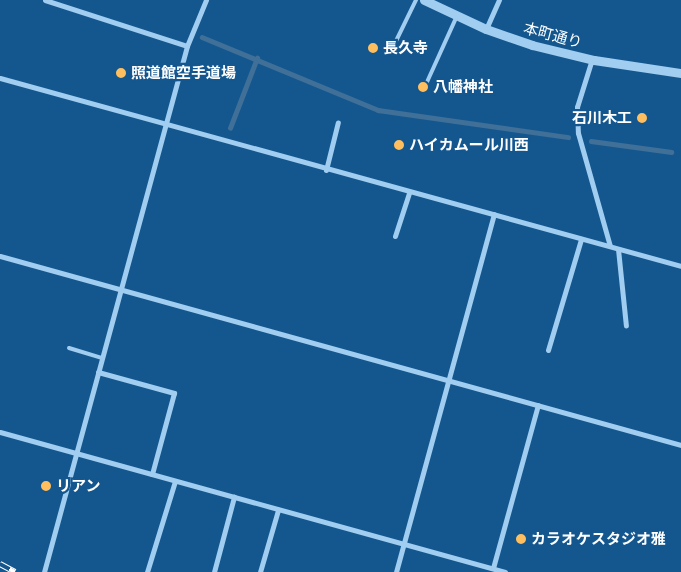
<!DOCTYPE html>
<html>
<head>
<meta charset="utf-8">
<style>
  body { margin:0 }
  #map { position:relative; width:681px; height:572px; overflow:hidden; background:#14578f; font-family:"Archivo Narrow","Noto Sans JP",sans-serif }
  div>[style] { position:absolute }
  .stream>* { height:4.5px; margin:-2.25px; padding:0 2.25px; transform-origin:2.25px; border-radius:2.25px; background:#407098 }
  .service>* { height:4px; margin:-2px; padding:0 2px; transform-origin:2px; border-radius:2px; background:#a0cdf0 }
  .minor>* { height:5px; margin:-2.5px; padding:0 2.5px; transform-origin:2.5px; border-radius:2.5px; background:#a0cdf0 }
  .tertiary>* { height:9px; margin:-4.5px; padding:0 4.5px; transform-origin:4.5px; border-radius:4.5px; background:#a0cdf0 }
  .rail>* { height:5.5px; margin-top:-2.75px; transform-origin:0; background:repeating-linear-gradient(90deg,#14578f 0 11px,#fff 0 22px); box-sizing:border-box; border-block:1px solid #fff }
  .dots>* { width:14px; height:14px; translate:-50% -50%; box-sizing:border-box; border:2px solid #14578f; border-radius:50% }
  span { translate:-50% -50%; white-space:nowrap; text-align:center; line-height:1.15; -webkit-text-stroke:4.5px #14578f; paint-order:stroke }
  .street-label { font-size:15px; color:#fff }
  .poi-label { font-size:15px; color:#fff; font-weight:700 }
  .left { translate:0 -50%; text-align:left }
  .right { translate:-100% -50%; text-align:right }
</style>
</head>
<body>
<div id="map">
  <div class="stream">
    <div style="left:202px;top:37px;width:191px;rotate:22.5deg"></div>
    <div style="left:378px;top:110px;width:192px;rotate:8.1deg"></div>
    <div style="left:230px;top:128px;width:75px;rotate:-68.9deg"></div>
    <div style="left:591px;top:141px;width:81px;rotate:7.8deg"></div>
  </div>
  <div class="service">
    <div style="left:396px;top:41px;width:46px;rotate:-64deg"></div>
    <div style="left:427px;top:82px;width:72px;rotate:-65.6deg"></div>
    <div style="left:69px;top:348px;width:34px;rotate:17deg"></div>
  </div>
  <div class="minor">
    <div style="left:45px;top:0;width:149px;rotate:17.9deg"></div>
    <div style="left:486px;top:29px;width:32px;rotate:-66deg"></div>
    <div style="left:592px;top:59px;width:50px;rotate:107.4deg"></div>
    <div style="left:577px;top:107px;width:26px;rotate:88deg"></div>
    <div style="left:578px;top:133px;width:117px;rotate:74.2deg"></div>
    <div style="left:0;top:78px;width:706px;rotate:15.43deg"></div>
    <div style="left:326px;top:170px;width:49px;rotate:-76deg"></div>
    <div style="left:395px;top:236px;width:45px;rotate:-72deg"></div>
    <div style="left:618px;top:249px;width:77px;rotate:84.1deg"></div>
    <div style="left:0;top:256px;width:707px;rotate:15.51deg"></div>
    <div style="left:548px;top:350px;width:116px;rotate:-73.4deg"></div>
    <div style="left:98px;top:372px;width:79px;rotate:15.4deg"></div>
    <div style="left:174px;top:393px;width:84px;rotate:105.2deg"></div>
    <div style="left:0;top:432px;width:524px;rotate:15.49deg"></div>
    <div style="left:493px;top:568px;width:169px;rotate:-74.6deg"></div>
    <div style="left:44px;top:572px;width:545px;rotate:-74.79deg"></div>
    <div style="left:187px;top:46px;width:50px;rotate:-67.6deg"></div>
    <div style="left:147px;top:572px;width:95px;rotate:-72.9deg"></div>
    <div style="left:214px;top:572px;width:78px;rotate:-75.1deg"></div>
    <div style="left:260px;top:572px;width:65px;rotate:-73.8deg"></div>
    <div style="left:396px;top:572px;width:371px;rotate:-74.7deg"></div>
  </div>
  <div class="tertiary">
    <div style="left:424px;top:0;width:68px;rotate:25.1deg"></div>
    <div style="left:486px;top:29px;width:49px;rotate:19.2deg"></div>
    <div style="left:532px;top:45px;width:64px;rotate:13.6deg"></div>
    <div style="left:594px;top:60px;width:88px;rotate:8.5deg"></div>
  </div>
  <div class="rail">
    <div style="left:0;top:564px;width:17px;rotate:28deg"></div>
  </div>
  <div class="dots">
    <div style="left:373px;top:48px;background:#ffbf5f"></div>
    <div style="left:121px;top:73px;background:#ffbf5f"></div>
    <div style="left:423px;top:87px;background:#ffbf5f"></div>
    <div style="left:642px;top:118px;background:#ffbf5f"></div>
    <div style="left:399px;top:145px;background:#ffbf5f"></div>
    <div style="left:46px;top:486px;background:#ffbf5f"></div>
    <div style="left:521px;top:539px;background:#ffbf5f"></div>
  </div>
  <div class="street-label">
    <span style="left:553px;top:35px;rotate:15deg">本町通り</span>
  </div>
  <div class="poi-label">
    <span class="left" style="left:383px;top:48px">長久寺</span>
    <span class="left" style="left:131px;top:73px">照道館空手道場</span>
    <span class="left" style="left:433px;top:87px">八幡神社</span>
    <span class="right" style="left:632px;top:118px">石川木工</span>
    <span class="left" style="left:409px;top:145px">ハイカムール川西</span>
    <span class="left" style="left:56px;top:486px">リアン</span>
    <span class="left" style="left:531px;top:539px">カラオケスタジオ雅</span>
  </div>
</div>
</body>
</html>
